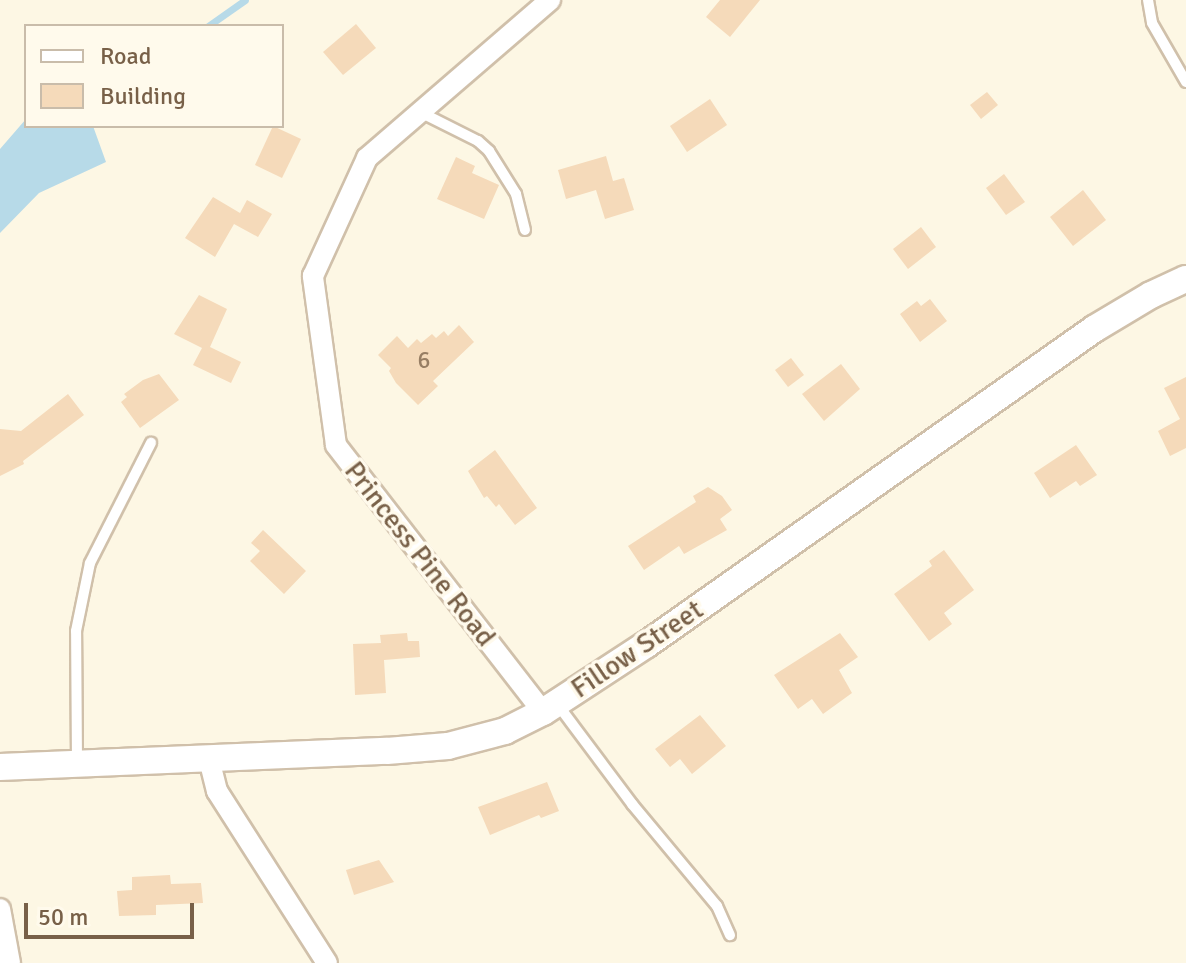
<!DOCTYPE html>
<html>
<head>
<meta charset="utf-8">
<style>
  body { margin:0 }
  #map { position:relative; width:1186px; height:963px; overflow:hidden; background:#fdf7e4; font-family:Signika,sans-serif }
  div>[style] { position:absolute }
  .water>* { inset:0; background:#b7dae8 }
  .stream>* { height:7px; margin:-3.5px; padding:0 3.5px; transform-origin:3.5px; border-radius:3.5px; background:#b7dae8 }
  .building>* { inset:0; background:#f5daba }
  .roads { filter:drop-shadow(2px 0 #d0c0aa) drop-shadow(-2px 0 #d0c0aa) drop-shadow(0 2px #d0c0aa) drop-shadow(0 -2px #d0c0aa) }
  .service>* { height:10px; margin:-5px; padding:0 5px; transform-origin:5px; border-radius:5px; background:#fff }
  .minor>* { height:20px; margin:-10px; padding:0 10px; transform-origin:10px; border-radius:10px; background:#fff }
  .secondary>* { height:26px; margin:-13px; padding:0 13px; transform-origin:13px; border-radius:13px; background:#fff }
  span { translate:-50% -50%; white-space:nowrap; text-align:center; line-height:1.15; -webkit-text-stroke:7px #fffaec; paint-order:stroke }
  .number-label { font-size:24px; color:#977e64 }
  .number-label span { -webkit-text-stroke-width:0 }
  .street-label { font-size:28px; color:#786048 }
  .legend { position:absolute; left:24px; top:24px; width:260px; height:104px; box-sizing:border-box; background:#fffaec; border:2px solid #c9bcaa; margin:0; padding:10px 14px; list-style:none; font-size:24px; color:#786048 }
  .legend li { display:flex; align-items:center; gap:16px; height:40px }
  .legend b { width:40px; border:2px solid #c9bcaa }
  .scale { position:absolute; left:24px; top:903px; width:170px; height:36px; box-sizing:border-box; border:4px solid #786048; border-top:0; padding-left:10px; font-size:24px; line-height:28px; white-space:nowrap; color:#786048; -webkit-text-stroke:6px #fffaec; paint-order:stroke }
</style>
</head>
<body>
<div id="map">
  <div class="water">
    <div style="clip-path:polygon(26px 119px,26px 126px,93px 126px,106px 162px,39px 193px,0 233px,0 149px)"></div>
  </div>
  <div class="stream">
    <div style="left:208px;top:26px;width:45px;rotate:-35.1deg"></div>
  </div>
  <div class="building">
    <div style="clip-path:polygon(720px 0,760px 0,730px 37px,706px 17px)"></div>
    <div style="clip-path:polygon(356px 24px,376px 48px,343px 75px,323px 52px)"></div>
    <div style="clip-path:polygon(987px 92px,998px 105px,981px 119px,970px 105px)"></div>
    <div style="clip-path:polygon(710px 99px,727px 125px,687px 152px,670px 126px)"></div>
    <div style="clip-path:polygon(273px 126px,301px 139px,282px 178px,255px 165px)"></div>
    <div style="clip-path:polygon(606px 156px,613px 181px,624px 178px,634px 210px,605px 219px,596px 190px,566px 199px,558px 170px)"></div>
    <div style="clip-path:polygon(456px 157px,475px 166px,472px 173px,499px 185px,484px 219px,437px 199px)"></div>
    <div style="clip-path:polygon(1004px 174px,1025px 202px,1006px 215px,986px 188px)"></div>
    <div style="clip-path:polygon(1083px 190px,1106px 220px,1073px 246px,1050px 217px)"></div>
    <div style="clip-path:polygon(213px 197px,240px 213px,247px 200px,272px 214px,258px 237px,234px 224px,215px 257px,185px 238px)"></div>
    <div style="clip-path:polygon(921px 227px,936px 247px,908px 269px,893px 249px)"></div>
    <div style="clip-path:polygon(199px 295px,227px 309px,210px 347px,241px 362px,231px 383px,193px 365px,202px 348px,174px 334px)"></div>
    <div style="clip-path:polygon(930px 299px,947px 321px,920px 342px,900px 314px,917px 301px,921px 306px)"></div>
    <div style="clip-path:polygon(459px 325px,474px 342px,433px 381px,438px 386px,418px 405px,396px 383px,389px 371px,391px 368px,378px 355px,397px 336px,408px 348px,417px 339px,421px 343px,432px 334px,436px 338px,444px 331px,448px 336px)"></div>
    <div style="clip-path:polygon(791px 358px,804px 375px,788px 387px,775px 370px)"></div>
    <div style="clip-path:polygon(841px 364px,860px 389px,824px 421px,802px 394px)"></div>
    <div style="clip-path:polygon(159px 374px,179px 400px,140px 428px,121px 402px,127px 397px,124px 394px,143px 380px)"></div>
    <div style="clip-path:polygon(1186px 377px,1186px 448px,1170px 456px,1158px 431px,1180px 419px,1164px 388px)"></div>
    <div style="clip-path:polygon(68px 394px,84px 415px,23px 461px,24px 464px,0 476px,0 429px,21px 431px)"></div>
    <div style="clip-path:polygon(1076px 445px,1097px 475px,1080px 486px,1076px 481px,1050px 498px,1034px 473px)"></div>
    <div style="clip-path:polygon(495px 450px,537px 508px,515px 525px,499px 504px,496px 507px,487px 496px,484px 498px,468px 471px)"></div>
    <div style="clip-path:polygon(708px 487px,722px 496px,732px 510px,720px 519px,727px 530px,684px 554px,679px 546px,644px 570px,628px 546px,696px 502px,693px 496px)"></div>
    <div style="clip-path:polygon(263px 530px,306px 571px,284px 594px,250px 561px,260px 551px,251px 543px)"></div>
    <div style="clip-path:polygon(944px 550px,974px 590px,944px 613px,952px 624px,929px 641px,894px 594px,932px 566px,929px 561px)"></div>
    <div style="clip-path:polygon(407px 633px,408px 641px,419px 641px,420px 657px,384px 660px,386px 693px,355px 695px,353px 644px,381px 643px,380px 635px)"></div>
    <div style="clip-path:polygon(840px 633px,858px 657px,839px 670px,852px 693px,823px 714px,812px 699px,798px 709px,774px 675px)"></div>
    <div style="clip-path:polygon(700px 715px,726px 746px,692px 774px,680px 759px,670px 767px,655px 749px)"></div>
    <div style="clip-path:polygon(547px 782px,559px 811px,541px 818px,539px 815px,490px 835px,478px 807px)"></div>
    <div style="clip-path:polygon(379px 860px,394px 882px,354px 895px,346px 870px)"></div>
    <div style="clip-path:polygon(170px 875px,171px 884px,201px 883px,203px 903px,156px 905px,156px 915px,119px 916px,117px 891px,132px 890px,132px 877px)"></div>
  </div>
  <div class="roads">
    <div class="service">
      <div style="left:1148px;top:0;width:23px;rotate:80deg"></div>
      <div style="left:1152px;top:23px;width:68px;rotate:60deg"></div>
      <div style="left:420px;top:112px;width:65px;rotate:26.6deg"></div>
      <div style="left:478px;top:141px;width:15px;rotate:42deg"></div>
      <div style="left:489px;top:151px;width:51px;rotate:57.9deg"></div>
      <div style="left:516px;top:194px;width:37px;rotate:76deg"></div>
      <div style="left:558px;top:705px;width:124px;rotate:53.2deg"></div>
      <div style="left:632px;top:804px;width:133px;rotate:50.2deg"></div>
      <div style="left:717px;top:906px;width:32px;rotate:66deg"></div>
      <div style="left:77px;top:762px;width:131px;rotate:-90.4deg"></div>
      <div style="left:76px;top:631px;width:69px;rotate:-78.4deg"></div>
      <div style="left:90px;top:563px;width:135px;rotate:-63.1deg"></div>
    </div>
    <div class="minor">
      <div style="left:543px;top:712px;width:338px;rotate:-127.8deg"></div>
      <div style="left:336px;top:445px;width:171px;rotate:-97.8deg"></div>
      <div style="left:313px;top:276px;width:130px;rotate:-65.4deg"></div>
      <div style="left:367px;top:158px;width:242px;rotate:-40.8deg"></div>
      <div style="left:209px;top:759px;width:33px;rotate:76deg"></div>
      <div style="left:217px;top:791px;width:204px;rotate:57.4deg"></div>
      <div style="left:0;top:909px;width:55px;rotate:79.5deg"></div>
    </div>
    <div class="secondary">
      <div style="left:0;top:767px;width:387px;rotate:-2.4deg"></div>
      <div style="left:387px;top:751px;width:61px;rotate:-4.7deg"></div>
      <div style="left:448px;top:746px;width:59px;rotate:-14.7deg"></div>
      <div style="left:505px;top:731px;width:42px;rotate:-26.6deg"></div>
      <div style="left:543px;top:712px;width:124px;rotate:-33.2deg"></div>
      <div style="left:647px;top:644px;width:547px;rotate:-35.17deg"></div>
      <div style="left:1094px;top:329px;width:66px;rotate:-30.8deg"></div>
      <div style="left:1151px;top:295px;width:38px;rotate:-25deg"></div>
    </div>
  </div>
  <div class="number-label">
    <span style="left:424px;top:361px">6</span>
  </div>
  <div class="street-label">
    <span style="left:420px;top:554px;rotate:52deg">Princess Pine Road</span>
    <span style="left:637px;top:649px;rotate:-34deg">Fillow Street</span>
  </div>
  <ul class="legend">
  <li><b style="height:10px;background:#fff"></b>Road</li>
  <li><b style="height:22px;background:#f5daba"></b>Building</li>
  </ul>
  <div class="scale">50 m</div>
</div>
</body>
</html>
